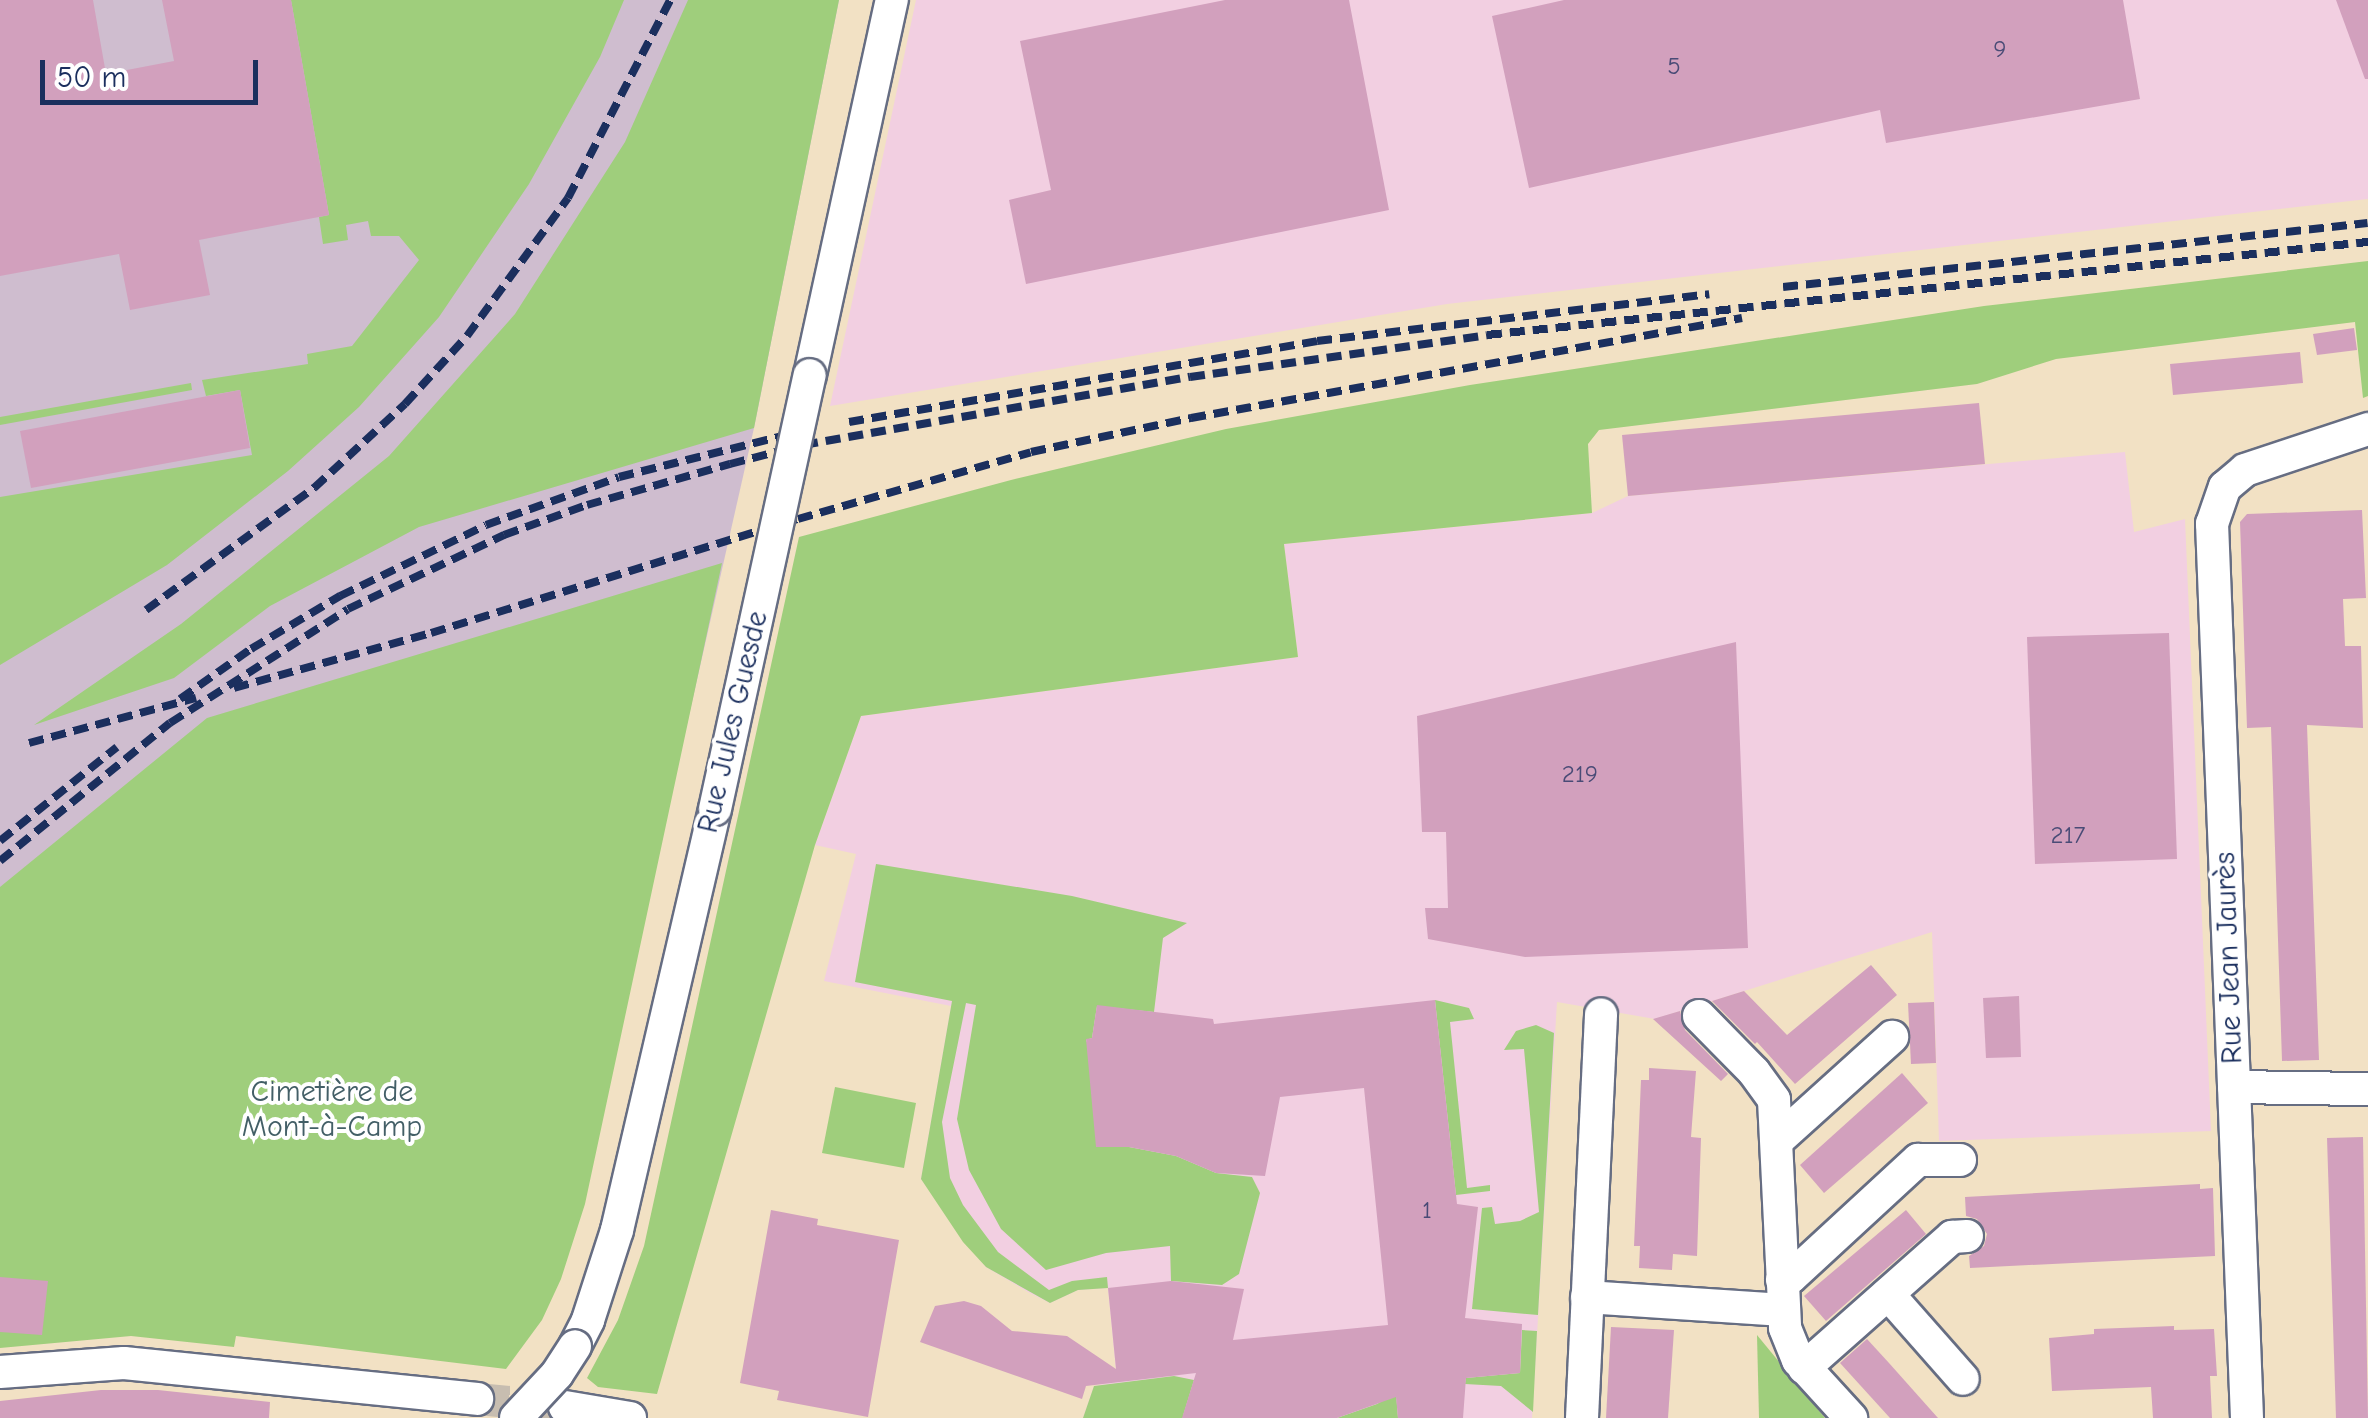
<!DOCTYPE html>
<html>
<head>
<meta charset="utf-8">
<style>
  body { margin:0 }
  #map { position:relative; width:2368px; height:1418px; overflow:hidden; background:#f2e1c4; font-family:"Comic Neue",sans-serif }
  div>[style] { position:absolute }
  .built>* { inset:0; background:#f2cfe1 }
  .industrial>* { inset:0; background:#cfbdcf }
  .green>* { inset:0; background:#9fce7c }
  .building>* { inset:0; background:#d2a0bd }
  .minor-tunnel>* { height:32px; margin-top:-16px; transform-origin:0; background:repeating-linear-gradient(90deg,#c7bdb0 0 32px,transparent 0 48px) }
  .roads { filter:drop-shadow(2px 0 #666d82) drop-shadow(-2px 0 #666d82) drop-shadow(0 2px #666d82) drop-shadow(0 -2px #666d82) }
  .minor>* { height:32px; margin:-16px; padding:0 16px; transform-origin:16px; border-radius:16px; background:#fff }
  .rail>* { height:8px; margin-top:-4px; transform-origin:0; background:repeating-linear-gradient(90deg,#1b2f5e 0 15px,transparent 0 23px) }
  .bridges { filter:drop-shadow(2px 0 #666d82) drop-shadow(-2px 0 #666d82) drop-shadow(0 2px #666d82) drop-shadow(0 -2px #666d82) }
  .minor-bridge>* { height:32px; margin:-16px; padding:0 16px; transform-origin:16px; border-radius:16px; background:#fff }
  span { translate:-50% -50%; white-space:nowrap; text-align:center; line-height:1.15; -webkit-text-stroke:8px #fff; paint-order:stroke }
  .number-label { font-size:25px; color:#494b76 }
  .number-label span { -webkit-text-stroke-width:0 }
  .street-label { font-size:30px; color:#1b2f5e }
  .park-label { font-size:30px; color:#435f67 }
  .scale { position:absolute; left:40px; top:60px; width:218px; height:45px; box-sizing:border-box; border:5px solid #1b2f5e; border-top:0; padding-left:12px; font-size:30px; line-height:35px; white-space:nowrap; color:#1b2f5e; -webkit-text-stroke:8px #fff; paint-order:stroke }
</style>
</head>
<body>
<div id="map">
  <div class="built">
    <div style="clip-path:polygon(916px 0,2368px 0,2368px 199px,1447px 304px,830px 406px)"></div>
    <div style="clip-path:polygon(2125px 452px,2134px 532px,2185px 519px,2211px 1131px,1939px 1141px,1932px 932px,1655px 1019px,1557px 1002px,1532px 1418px,1083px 1418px,1094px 1386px,1117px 1381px,1108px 1288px,1078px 1290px,1050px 1303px,1028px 1292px,986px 1267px,921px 1179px,951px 1006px,824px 981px,856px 854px,815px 845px,861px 716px,1298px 657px,1284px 544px,1592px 513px,1628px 496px)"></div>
  </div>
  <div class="industrial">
    <div style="clip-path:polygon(0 0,839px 0,754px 428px,675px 777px,0 1106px)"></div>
  </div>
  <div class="green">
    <div style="clip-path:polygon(291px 0,624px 0,600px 57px,529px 184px,439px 317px,359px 407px,288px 471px,167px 565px,0 665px,0 497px,252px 455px,240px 390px,206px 396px,202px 380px,308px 364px,307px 354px,352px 346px,419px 260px,399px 236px,371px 236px,368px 221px,346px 225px,348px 240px,323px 244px,319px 217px,329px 215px)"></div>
    <div style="clip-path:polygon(688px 0,839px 0,754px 428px,419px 527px,270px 606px,174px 678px,34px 725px,181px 624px,389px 456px,515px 314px,625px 142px)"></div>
    <div style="clip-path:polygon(2368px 261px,2368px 396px,2363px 398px,2355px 322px,2056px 359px,1977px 384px,1599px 430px,1588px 444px,1592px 513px,1284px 544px,1298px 657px,861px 716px,815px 845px,657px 1394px,598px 1387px,587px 1378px,618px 1320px,644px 1246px,799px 537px,1011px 480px,1226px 429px,1470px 385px,1984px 306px)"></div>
    <div style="clip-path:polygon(191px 383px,192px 390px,0 425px,0 417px)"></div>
    <div style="clip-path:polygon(722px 563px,585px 1204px,561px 1279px,542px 1320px,506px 1369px,236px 1336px,234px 1347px,131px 1336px,0 1348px,0 887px,207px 718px)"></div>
    <div style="clip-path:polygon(876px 864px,1072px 896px,1187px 923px,1163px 938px,1154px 1012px,1097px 1006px,1092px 1038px,1086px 1040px,1129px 1147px,1176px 1156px,1216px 1173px,1252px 1177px,1260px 1193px,1239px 1274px,1222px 1285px,1171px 1281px,1170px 1246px,1106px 1253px,1046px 1270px,1001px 1229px,969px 1170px,957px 1119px,976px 1005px,966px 1003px,942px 1122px,950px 1178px,963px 1205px,998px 1252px,1049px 1290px,1072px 1281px,1107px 1277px,1108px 1288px,1078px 1290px,1050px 1303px,986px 1267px,963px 1242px,921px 1179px,952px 1001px,855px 982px)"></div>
    <div style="clip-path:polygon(1435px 1000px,1469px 1008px,1474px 1019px,1450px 1022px,1467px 1188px,1490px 1185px,1490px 1191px,1456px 1195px)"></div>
    <div style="clip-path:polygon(1536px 1025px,1554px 1033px,1538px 1315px,1472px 1309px,1482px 1208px,1492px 1207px,1495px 1224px,1520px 1221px,1539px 1212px,1524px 1049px,1504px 1050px,1516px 1031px)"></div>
    <div style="clip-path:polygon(835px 1087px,916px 1103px,904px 1168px,822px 1153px)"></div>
    <div style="clip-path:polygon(1522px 1330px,1537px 1331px,1533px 1412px,1501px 1386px,1465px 1384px,1466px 1378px,1520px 1373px)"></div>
    <div style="clip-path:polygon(1757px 1335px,1825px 1418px,1759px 1418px)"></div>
    <div style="clip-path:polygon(1174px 1376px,1194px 1380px,1183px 1416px,1188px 1418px,1083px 1418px,1094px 1386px)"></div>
    <div style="clip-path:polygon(1396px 1393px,1398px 1418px,1337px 1418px,1377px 1404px)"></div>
  </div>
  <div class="building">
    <div style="clip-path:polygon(0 0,93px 0,106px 74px,174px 61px,162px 0,291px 0,329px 215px,199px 240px,210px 295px,130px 310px,119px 254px,0 276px)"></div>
    <div style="clip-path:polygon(1225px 0,1349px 0,1389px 210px,1026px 284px,1009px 200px,1051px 190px,1020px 41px)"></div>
    <div style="clip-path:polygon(1564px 0,2123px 0,2140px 99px,1886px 143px,1880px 110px,1529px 188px,1492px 16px)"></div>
    <div style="clip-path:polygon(2336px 0,2368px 0,2368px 79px,2365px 79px)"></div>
    <div style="clip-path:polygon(2354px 328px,2357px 350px,2317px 355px,2313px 334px)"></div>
    <div style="clip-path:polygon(2300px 352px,2303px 383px,2173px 395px,2170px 364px)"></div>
    <div style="clip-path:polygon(240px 390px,250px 448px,31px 488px,20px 431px)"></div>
    <div style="clip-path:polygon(1979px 403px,1985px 464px,1628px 496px,1622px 435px)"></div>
    <div style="clip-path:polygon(2362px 510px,2366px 598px,2343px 599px,2345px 646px,2361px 646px,2363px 728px,2307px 725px,2319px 1060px,2282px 1061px,2271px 727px,2247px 728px,2240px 522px,2247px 514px)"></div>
    <div style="clip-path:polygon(2169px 633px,2177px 859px,2035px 864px,2027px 637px)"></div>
    <div style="clip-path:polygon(1736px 642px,1748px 948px,1525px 957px,1428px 939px,1425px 908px,1448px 908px,1446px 832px,1422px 832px,1417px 716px)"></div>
    <div style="clip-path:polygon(1871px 965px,1897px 995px,1795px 1084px,1757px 1042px,1755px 1044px,1712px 1001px,1744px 991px,1787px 1035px)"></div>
    <div style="clip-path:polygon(2019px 996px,2021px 1057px,1986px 1058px,1983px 998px)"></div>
    <div style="clip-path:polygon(1435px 1000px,1457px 1204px,1478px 1207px,1465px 1318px,1522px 1324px,1520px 1373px,1466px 1378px,1463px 1418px,1398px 1418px,1396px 1397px,1337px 1418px,1182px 1418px,1196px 1373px,1086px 1386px,1082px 1399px,920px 1342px,935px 1306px,964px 1301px,981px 1306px,1012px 1331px,1067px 1336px,1116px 1369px,1108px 1288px,1171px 1281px,1244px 1289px,1233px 1340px,1388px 1325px,1364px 1088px,1280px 1097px,1265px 1176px,1216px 1173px,1176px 1156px,1129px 1147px,1096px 1147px,1086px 1039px,1092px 1038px,1097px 1005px,1213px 1019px,1214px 1024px)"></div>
    <div style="clip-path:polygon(1934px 1002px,1936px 1063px,1911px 1064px,1908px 1003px)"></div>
    <div style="clip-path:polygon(1680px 1011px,1685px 1030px,1728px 1074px,1721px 1081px,1653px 1019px)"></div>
    <div style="clip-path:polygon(1649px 1068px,1696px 1071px,1691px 1137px,1701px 1138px,1697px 1256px,1673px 1254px,1672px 1270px,1639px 1268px,1640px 1246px,1634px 1246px,1641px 1080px,1649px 1080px)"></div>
    <div style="clip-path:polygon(1902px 1073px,1928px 1103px,1824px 1193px,1800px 1165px)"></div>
    <div style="clip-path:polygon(2363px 1137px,2368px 1418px,2336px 1418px,2327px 1138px)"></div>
    <div style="clip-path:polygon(2200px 1184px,2200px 1189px,2213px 1188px,2215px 1256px,1970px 1268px,1969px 1256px,1984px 1246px,1987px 1234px,1977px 1219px,1966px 1216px,1965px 1197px)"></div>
    <div style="clip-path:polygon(771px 1210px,818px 1219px,817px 1225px,899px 1240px,868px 1417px,777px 1400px,779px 1391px,740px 1383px)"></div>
    <div style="clip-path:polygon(1906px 1210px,1926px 1234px,1826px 1321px,1804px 1296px)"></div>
    <div style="clip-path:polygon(0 1277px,48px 1281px,42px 1335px,0 1332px)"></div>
    <div style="clip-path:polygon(2174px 1326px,2174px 1330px,2214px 1329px,2217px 1376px,2210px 1376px,2212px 1418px,2153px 1418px,2151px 1387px,2052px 1391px,2049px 1338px,2094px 1334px,2094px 1329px)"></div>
    <div style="clip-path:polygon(1611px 1327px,1674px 1330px,1668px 1418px,1606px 1418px)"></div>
    <div style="clip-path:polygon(1867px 1339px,1889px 1363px,1938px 1418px,1890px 1418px,1840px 1363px)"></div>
    <div style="clip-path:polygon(101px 1390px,158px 1390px,270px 1402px,269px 1418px,0 1418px,0 1401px)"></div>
  </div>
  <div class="minor-tunnel">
    <div style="left:477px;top:1399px;width:75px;rotate:5.3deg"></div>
  </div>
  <div class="roads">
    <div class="minor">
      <div style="left:810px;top:375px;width:384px;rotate:-77.7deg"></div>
      <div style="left:1699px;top:1016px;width:78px;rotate:45.5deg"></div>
      <div style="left:1754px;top:1072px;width:34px;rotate:54deg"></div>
      <div style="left:1774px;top:1100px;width:228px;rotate:87.2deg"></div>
      <div style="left:1785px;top:1328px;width:35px;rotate:68deg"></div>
      <div style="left:1798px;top:1360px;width:79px;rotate:47.6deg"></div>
      <div style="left:2234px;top:1087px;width:134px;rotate:0.9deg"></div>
      <div style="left:1778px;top:1140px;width:154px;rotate:-42.1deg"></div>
      <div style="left:1782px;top:1280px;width:9px;rotate:-18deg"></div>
      <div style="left:1791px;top:1277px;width:173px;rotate:-42.7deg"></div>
      <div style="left:1918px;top:1160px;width:42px"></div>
      <div style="left:1888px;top:1294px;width:113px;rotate:48.6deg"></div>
      <div style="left:1587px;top:1297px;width:196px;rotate:3.8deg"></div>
      <div style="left:575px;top:1346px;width:29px;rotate:-63deg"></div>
      <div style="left:588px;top:1320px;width:95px;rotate:-72.1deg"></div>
      <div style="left:617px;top:1230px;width:432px;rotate:-76.9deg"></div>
      <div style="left:1804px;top:1368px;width:198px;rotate:-41.5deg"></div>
      <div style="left:1952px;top:1237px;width:15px;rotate:-4deg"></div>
      <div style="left:0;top:1372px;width:124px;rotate:-4.2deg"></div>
      <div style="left:124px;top:1363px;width:355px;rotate:5.8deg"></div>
      <div style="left:565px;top:1407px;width:66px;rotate:9.6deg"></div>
      <div style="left:1582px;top:1418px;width:404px;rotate:-87.3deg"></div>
      <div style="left:2247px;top:1418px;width:895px;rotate:-92.24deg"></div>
      <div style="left:2212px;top:524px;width:39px;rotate:-71deg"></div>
      <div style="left:2225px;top:487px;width:26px;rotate:-40deg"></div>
      <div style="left:2245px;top:470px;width:130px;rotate:-18.4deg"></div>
    </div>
  </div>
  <div class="rail">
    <div style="left:1783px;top:287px;width:588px;rotate:-6.24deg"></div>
    <div style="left:849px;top:422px;width:475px;rotate:-9.8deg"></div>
    <div style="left:1317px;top:341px;width:395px;rotate:-6.8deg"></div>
    <div style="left:146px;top:610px;width:208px;rotate:-36deg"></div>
    <div style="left:314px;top:488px;width:124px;rotate:-42.7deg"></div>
    <div style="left:405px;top:404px;width:92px;rotate:-47.6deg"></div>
    <div style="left:467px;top:336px;width:171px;rotate:-53.8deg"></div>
    <div style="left:568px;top:198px;width:223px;rotate:-62.7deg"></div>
    <div style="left:234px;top:688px;width:205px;rotate:-15.6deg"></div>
    <div style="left:431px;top:633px;width:384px;rotate:-17.3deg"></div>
    <div style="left:798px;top:519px;width:242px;rotate:-16deg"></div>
    <div style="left:1031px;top:452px;width:164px;rotate:-12deg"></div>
    <div style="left:1191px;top:418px;width:560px;rotate:-10.29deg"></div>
    <div style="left:180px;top:699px;width:87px;rotate:-35.2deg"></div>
    <div style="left:251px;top:649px;width:104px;rotate:-30.8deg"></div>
    <div style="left:340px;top:596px;width:162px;rotate:-25.9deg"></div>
    <div style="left:486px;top:525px;width:141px;rotate:-19.8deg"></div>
    <div style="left:619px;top:477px;width:176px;rotate:-14.1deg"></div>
    <div style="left:29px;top:743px;width:173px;rotate:-15.1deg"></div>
    <div style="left:0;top:841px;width:150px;rotate:-38.8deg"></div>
    <div style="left:0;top:861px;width:219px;rotate:-39.1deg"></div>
    <div style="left:170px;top:723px;width:211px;rotate:-32.6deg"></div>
    <div style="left:348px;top:609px;width:173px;rotate:-25.4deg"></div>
    <div style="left:504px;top:535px;width:88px;rotate:-19.9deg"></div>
    <div style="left:587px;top:505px;width:149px;rotate:-16deg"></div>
    <div style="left:730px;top:464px;width:75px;rotate:-14.6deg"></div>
    <div style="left:803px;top:445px;width:393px;rotate:-10deg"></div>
    <div style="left:1190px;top:377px;width:300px;rotate:-8deg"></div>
    <div style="left:1487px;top:335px;width:886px;rotate:-6.03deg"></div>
  </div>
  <div class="bridges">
    <div class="minor-bridge">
      <div style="left:715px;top:809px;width:444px;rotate:-77.7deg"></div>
      <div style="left:516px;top:1418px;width:60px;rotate:-47deg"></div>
      <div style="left:557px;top:1374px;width:33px;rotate:-57deg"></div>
    </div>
  </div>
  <div class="number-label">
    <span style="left:2000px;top:49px">9</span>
    <span style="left:1674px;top:66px">5</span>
    <span style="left:1580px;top:774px">219</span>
    <span style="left:2068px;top:835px">217</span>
    <span style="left:1427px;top:1210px">1</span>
  </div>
  <div class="street-label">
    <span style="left:733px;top:722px;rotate:-77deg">Rue Jules Guesde</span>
    <span style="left:2229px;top:958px;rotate:-92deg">Rue Jean Jaurès</span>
  </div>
  <div class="park-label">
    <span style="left:332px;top:1109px">Cimetière de<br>Mont-à-Camp</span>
  </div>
  <div class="scale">50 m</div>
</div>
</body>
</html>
